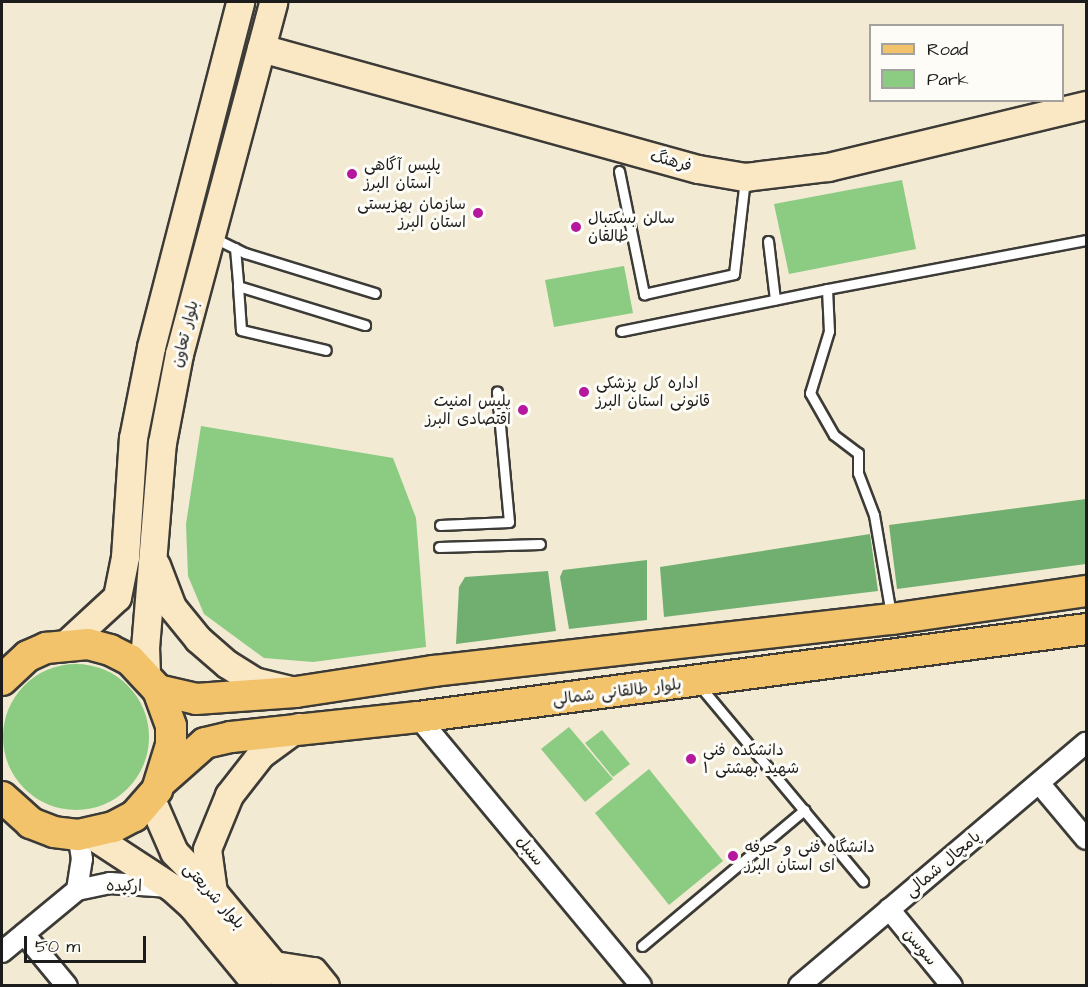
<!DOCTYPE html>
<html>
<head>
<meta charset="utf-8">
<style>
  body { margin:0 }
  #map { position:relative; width:1088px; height:987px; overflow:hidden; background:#f2ead3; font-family:"Architects Daughter","Playpen Sans Arabic",sans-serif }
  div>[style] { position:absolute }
  .green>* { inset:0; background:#8bcb82 }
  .round { border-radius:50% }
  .forest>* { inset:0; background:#70af70 }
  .roads { filter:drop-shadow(2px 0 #3c3b37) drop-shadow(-2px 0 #3c3b37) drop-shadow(0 2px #3c3b37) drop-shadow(0 -2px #3c3b37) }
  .lane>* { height:9px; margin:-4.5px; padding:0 4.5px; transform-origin:4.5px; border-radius:4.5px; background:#fff }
  .street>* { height:20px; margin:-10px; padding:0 10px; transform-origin:10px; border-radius:10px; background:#fff }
  .secondary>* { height:27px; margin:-13.5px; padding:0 13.5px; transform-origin:13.5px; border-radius:13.5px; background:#fae7c3 }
  .primary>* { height:30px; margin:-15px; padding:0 15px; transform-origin:15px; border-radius:15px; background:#f2c36a }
  .dots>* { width:16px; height:16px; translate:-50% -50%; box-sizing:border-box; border:3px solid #fdfcf7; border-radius:50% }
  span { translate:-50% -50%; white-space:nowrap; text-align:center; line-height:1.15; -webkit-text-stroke:6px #fdfcf7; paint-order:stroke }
  .street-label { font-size:16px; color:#1c1c1c }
  .poi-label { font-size:16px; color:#1c1c1c }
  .left { translate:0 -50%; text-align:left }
  .right { translate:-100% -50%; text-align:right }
  .frame { position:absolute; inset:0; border:3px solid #1c1c1c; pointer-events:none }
  .legend { position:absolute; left:869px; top:24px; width:195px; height:78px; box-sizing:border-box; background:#fdfcf7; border:2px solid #a3a29f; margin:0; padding:8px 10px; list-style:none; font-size:18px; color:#1c1c1c }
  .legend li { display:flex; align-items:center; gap:12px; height:30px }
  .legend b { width:30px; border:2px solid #a3a29f }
  .scale { position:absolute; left:24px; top:936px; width:122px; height:27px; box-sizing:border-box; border:3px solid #1c1c1c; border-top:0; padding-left:8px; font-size:18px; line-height:21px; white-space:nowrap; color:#1c1c1c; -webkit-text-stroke:4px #fdfcf7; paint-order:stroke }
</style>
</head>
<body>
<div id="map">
  <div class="green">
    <div style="clip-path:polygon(902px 180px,916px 249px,789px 274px,774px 204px)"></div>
    <div style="clip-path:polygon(624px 266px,633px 313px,554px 327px,545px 280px)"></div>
    <div style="clip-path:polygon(201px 426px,393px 458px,416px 518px,426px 647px,313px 662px,264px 658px,204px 614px,188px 576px,186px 524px)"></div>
    <div class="round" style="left:3px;top:664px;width:146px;height:146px"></div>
    <div style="clip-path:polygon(569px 727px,613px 779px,585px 802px,541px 749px)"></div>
    <div style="clip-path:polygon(602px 730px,630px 764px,613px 777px,585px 743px)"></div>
    <div style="clip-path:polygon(649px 769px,723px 861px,669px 905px,595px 813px)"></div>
  </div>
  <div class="forest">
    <div style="clip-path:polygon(1086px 499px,1086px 564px,897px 589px,889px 525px)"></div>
    <div style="clip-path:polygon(870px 534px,878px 591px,664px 617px,660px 567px)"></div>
    <div style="clip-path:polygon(647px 560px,647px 620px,569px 629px,560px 577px,563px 570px)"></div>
    <div style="clip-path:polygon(548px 571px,556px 631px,456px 644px,459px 587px,465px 577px)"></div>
  </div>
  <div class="roads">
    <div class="lane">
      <div style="left:619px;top:171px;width:126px;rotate:78.5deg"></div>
      <div style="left:644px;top:294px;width:92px;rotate:-12.5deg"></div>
      <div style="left:734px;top:274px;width:96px;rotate:-83.4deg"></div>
      <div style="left:212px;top:237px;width:37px;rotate:26deg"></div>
      <div style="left:245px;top:253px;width:136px;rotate:17.1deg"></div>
      <div style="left:768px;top:241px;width:59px;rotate:83.2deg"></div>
      <div style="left:235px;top:248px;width:38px;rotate:85deg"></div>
      <div style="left:238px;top:286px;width:133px;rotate:17.1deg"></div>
      <div style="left:238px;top:286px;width:44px;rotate:86.1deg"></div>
      <div style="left:241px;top:330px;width:87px;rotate:13.2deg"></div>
      <div style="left:827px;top:289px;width:264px;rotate:-10.7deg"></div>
      <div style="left:621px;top:331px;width:210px;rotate:-11.5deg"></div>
      <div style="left:827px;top:289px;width:42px;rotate:87.3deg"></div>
      <div style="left:829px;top:331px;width:65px;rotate:107deg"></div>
      <div style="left:810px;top:393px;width:48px;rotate:60.3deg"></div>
      <div style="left:834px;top:435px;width:30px;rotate:37deg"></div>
      <div style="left:858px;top:453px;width:20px;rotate:90deg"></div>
      <div style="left:858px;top:473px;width:45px;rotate:69.1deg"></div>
      <div style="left:874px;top:515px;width:100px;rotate:80.3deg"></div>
      <div style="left:440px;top:525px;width:69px;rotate:-2.5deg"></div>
      <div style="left:509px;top:522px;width:131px;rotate:-95.3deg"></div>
      <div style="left:439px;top:547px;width:101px;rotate:-1.7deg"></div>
      <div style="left:699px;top:685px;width:256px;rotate:50.1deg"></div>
      <div style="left:642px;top:946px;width:212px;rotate:-40deg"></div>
    </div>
    <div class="street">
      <div style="left:418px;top:717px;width:349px;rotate:50.3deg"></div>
      <div style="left:1039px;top:783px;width:73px;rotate:50deg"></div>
      <div style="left:77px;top:890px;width:31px;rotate:-81deg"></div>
      <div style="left:82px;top:859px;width:24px;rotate:-99deg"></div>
      <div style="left:889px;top:909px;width:99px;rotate:50.7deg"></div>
      <div style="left:24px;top:934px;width:67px;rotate:50.4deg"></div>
      <div style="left:2px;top:952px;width:97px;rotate:-39.6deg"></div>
      <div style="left:77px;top:890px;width:34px;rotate:-12deg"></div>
      <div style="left:110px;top:883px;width:60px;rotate:3.8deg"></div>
      <div style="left:799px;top:986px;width:376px;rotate:-40.3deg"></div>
    </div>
    <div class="secondary">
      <div style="left:261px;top:48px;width:453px;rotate:15.5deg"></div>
      <div style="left:698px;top:169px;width:48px;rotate:9.7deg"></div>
      <div style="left:745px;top:177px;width:84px;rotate:-6.9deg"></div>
      <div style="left:828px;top:167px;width:265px;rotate:-13.5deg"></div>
      <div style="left:156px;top:565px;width:45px;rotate:69.1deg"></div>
      <div style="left:172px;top:607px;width:41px;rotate:50.9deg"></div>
      <div style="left:198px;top:639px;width:38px;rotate:41deg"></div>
      <div style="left:227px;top:664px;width:32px;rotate:32deg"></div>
      <div style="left:254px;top:681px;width:36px;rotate:14deg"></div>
      <div style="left:66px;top:644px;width:69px;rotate:-42.7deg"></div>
      <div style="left:117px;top:597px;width:41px;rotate:-78.7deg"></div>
      <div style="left:125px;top:557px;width:119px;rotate:-86.2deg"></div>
      <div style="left:133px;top:438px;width:93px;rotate:-78.8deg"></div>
      <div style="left:151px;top:347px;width:356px;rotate:-75.5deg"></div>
      <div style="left:146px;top:675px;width:27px;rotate:-92deg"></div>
      <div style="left:145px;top:648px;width:206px;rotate:-85.3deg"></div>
      <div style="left:162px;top:443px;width:91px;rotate:-79.2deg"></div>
      <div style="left:179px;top:354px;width:364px;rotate:-75deg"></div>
      <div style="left:151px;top:799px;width:58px;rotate:66.5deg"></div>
      <div style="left:174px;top:852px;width:56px;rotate:45.7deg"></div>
      <div style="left:213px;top:892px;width:122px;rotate:50.3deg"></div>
      <div style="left:90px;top:834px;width:97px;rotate:33.2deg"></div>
      <div style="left:171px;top:887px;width:28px;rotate:42deg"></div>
      <div style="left:192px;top:906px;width:104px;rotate:50.5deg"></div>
      <div style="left:213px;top:892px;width:43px;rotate:-97.9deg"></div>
      <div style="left:207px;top:849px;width:58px;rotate:-67.8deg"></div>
      <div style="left:229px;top:795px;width:52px;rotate:-52deg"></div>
      <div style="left:261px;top:754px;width:46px;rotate:-36.1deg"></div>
      <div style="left:274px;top:965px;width:39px;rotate:9deg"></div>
      <div style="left:313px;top:971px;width:19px;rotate:51deg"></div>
    </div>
    <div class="primary">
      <div style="left:2px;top:680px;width:35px;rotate:-43deg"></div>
      <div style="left:28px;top:656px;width:20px;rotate:-24deg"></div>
      <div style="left:46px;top:648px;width:42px;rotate:-5.4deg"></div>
      <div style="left:88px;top:644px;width:23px;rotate:15deg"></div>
      <div style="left:110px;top:650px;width:22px;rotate:27deg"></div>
      <div style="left:130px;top:660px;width:41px;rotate:47deg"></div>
      <div style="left:158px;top:690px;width:38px;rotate:70deg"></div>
      <div style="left:171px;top:726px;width:19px;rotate:90deg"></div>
      <div style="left:171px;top:745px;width:47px;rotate:107.3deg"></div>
      <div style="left:157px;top:790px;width:35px;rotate:131deg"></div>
      <div style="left:134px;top:816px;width:24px;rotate:152deg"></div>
      <div style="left:113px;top:827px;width:36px;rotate:167deg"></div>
      <div style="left:78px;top:835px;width:24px;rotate:-173deg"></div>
      <div style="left:54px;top:832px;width:25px;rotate:-159deg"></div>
      <div style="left:31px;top:823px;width:39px;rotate:-138deg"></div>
      <div style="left:158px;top:690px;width:39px;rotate:13deg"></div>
      <div style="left:196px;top:699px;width:100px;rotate:-4deg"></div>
      <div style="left:296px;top:692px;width:140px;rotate:-8.7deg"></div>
      <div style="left:434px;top:671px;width:461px;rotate:-6.5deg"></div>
      <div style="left:892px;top:619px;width:196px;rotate:-8.2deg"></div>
      <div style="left:162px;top:781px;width:57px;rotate:-41.5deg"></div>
      <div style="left:205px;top:743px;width:27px;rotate:-13deg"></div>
      <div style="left:231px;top:737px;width:188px;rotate:-6.1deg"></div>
      <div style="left:418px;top:717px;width:674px;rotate:-7.5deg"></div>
    </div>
  </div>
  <div class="dots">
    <div style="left:352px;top:174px;background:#b5179e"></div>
    <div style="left:478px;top:213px;background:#b5179e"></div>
    <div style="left:576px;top:227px;background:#b5179e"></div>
    <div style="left:584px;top:392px;background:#b5179e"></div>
    <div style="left:523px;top:410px;background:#b5179e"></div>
    <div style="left:691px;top:759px;background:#b5179e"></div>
    <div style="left:733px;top:856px;background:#b5179e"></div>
  </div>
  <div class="street-label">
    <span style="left:671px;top:161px;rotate:15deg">فرهنگ</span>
    <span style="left:185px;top:334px;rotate:-76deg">بلوار تعاون</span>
    <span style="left:617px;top:692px;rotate:-7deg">بلوار طالقانی شمالی</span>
    <span style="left:530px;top:851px;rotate:50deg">سنبل</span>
    <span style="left:943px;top:864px;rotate:-40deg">پامچال شمالی</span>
    <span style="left:124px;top:886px;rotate:1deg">ارکیده</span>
    <span style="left:214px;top:896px;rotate:48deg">بلوار شریعتی</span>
    <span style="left:920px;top:947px;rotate:50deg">سوسن</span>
  </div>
  <div class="poi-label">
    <span class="left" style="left:364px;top:174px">پلیس آگاهی<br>استان البرز</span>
    <span class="right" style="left:466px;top:213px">سازمان بهزیستی<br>استان البرز</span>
    <span class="left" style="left:588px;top:227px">سالن بسکتبال<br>طالقان</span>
    <span class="left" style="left:596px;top:392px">اداره کل پزشکی<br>قانونی استان البرز</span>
    <span class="right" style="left:511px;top:410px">پلیس امنیت<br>اقتصادی البرز</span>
    <span class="left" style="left:703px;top:759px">دانشکده فنی<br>شهید بهشتی ۱</span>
    <span class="left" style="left:745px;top:856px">دانشگاه فنی و حرفه<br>ای استان البرز</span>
  </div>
  <div class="frame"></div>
  <ul class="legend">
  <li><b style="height:8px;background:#f2c36a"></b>Road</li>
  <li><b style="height:16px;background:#8bcb82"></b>Park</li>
  </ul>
  <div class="scale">50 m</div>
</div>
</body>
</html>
